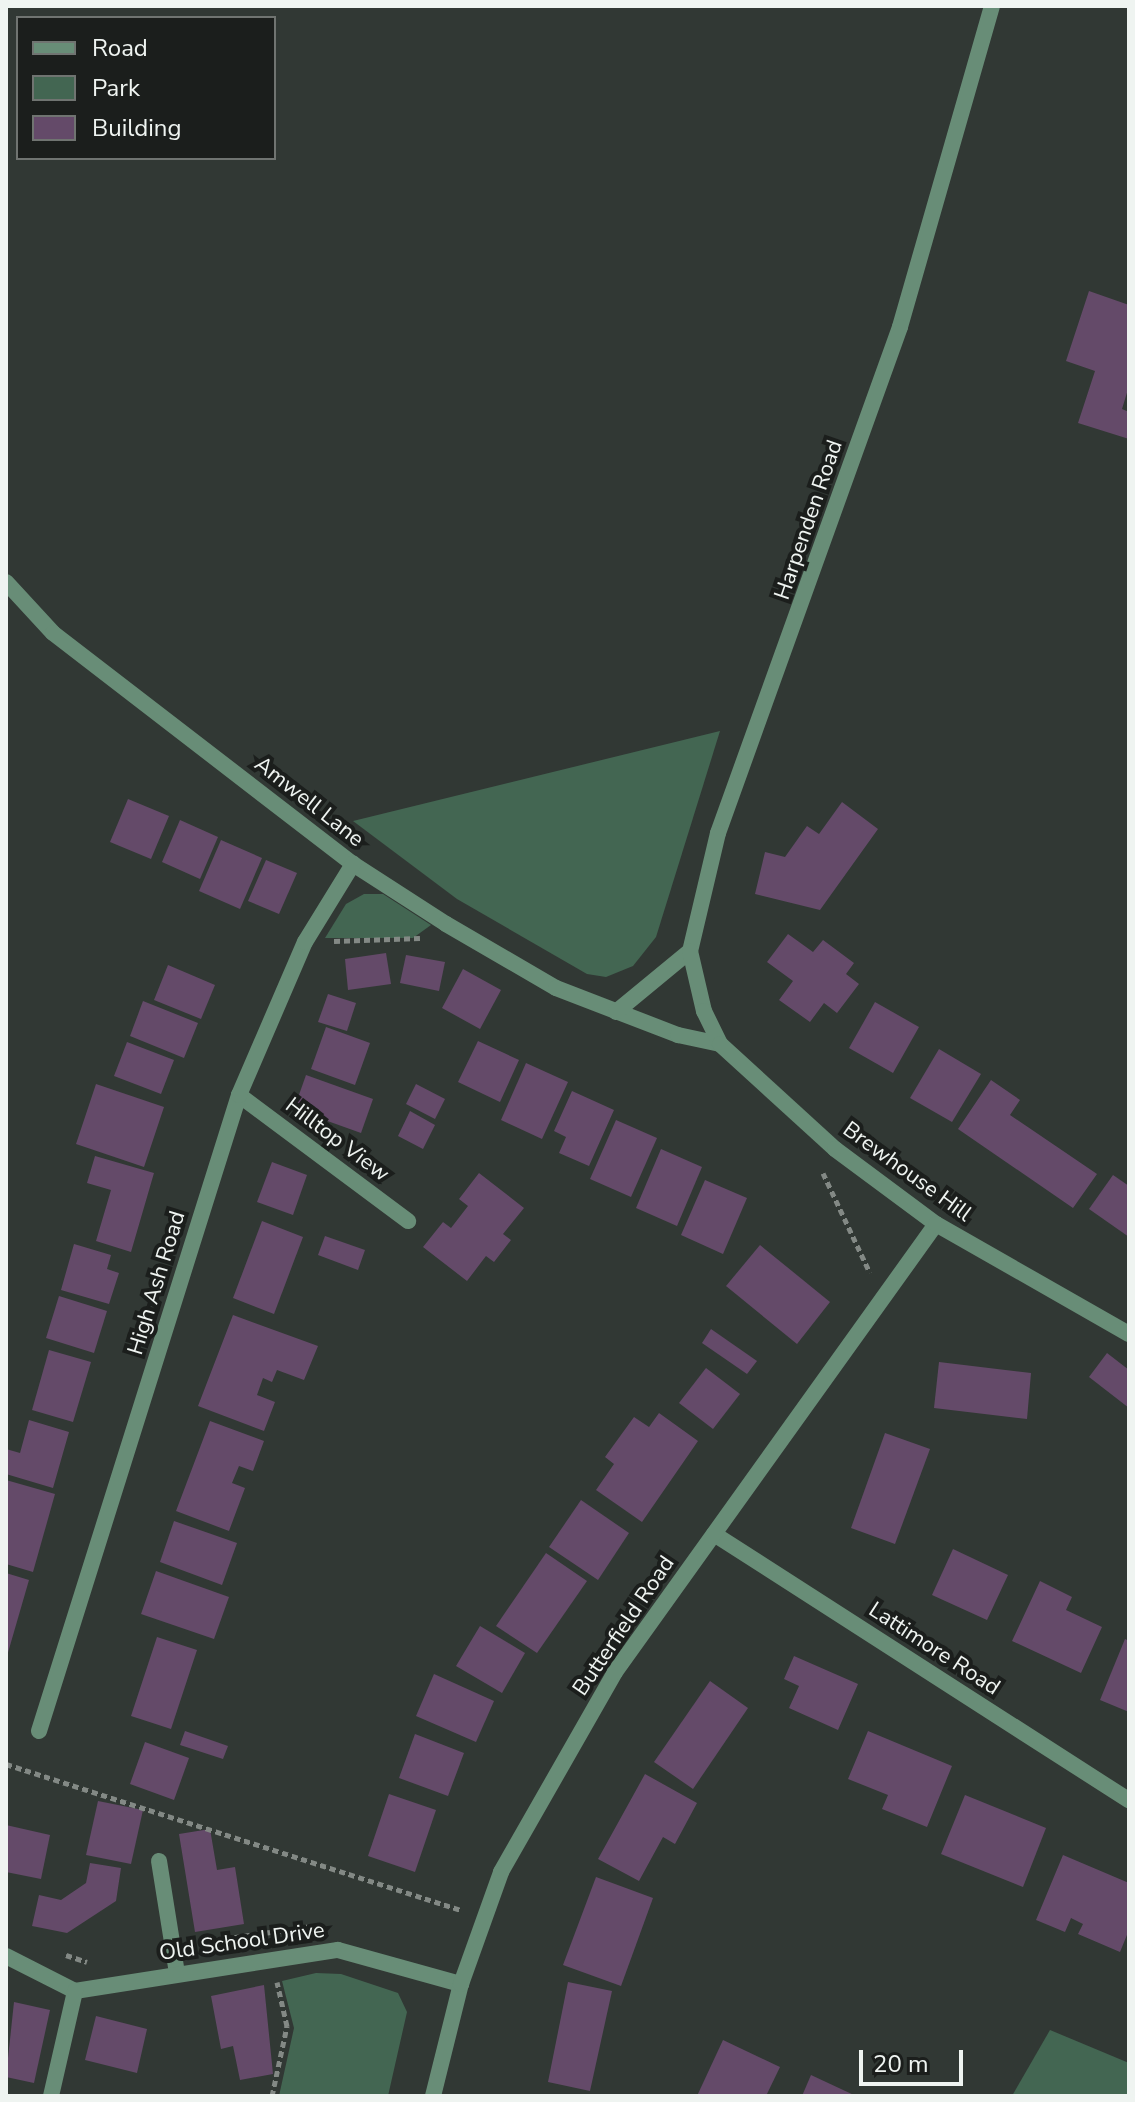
<!DOCTYPE html>
<html>
<head>
<meta charset="utf-8">
<style>
  body { margin:0 }
  #map { position:relative; width:1135px; height:2102px; overflow:hidden; background:#313834; font-family:"Nunito Sans",sans-serif }
  div>[style] { position:absolute }
  .green>* { inset:0; background:#436652 }
  .building>* { inset:0; background:#644a69 }
  .path>* { height:5px; margin-top:-2.5px; transform-origin:0; background:repeating-linear-gradient(90deg,#838985 0 6px,transparent 0 10px) }
  .service>* { height:16px; margin:-8px; padding:0 8px; transform-origin:8px; border-radius:8px; background:#688d77 }
  .minor>* { height:16px; margin:-8px; padding:0 8px; transform-origin:8px; border-radius:8px; background:#688d77 }
  .tertiary>* { height:16px; margin:-8px; padding:0 8px; transform-origin:8px; border-radius:8px; background:#688d77 }
  span { translate:-50% -50%; white-space:nowrap; text-align:center; line-height:1.15; -webkit-text-stroke:8px #1b1e1c; paint-order:stroke }
  .street-label { font-size:22px; color:#eff4f1 }
  .frame { position:absolute; inset:0; border:8px solid #eff4f1; pointer-events:none }
  .legend { position:absolute; left:16px; top:16px; width:260px; height:144px; box-sizing:border-box; background:#1b1e1c; border:2px solid #707471; margin:0; padding:10px 14px; list-style:none; font-size:24px; color:#eff4f1 }
  .legend li { display:flex; align-items:center; gap:16px; height:40px }
  .legend b { width:40px; border:2px solid #707471 }
  .scale { position:absolute; left:859px; top:2050px; width:104px; height:36px; box-sizing:border-box; border:4px solid #eff4f1; border-top:0; padding-left:10px; font-size:24px; line-height:28px; white-space:nowrap; color:#eff4f1; -webkit-text-stroke:6px #1b1e1c; paint-order:stroke }
</style>
</head>
<body>
<div id="map">
  <div class="green">
    <div style="clip-path:polygon(720px 731px,656px 937px,633px 966px,606px 977px,587px 974px,457px 899px,353px 821px)"></div>
    <div style="clip-path:polygon(364px 894px,383px 894px,431px 925px,413px 938px,325px 938px,346px 904px)"></div>
    <div style="clip-path:polygon(316px 1973px,341px 1974px,398px 1993px,407px 2012px,388px 2096px,279px 2096px,294px 2028px,282px 1981px)"></div>
    <div style="clip-path:polygon(1050px 2030px,1129px 2063px,1129px 2096px,1012px 2096px)"></div>
  </div>
  <div class="building">
    <div style="clip-path:polygon(1089px 291px,1129px 305px,1129px 386px,1122px 409px,1129px 412px,1129px 439px,1078px 423px,1095px 371px,1066px 361px)"></div>
    <div style="clip-path:polygon(128px 799px,169px 816px,151px 859px,110px 842px)"></div>
    <div style="clip-path:polygon(842px 802px,878px 829px,820px 910px,755px 894px,765px 852px,785px 857px,807px 826px,819px 834px)"></div>
    <div style="clip-path:polygon(180px 820px,218px 837px,200px 879px,162px 862px)"></div>
    <div style="clip-path:polygon(221px 840px,262px 858px,240px 909px,199px 891px)"></div>
    <div style="clip-path:polygon(266px 860px,297px 873px,279px 914px,248px 901px)"></div>
    <div style="clip-path:polygon(788px 934px,813px 952px,823px 940px,854px 963px,846px 974px,859px 984px,837px 1013px,824px 1003px,810px 1022px,779px 1000px,793px 981px,767px 962px)"></div>
    <div style="clip-path:polygon(386px 953px,391px 984px,348px 990px,345px 959px)"></div>
    <div style="clip-path:polygon(406px 955px,445px 962px,439px 991px,400px 983px)"></div>
    <div style="clip-path:polygon(168px 965px,215px 985px,201px 1019px,154px 1000px)"></div>
    <div style="clip-path:polygon(463px 969px,501px 990px,480px 1029px,442px 1008px)"></div>
    <div style="clip-path:polygon(328px 994px,356px 1003px,347px 1031px,318px 1022px)"></div>
    <div style="clip-path:polygon(143px 1001px,198px 1023px,184px 1058px,130px 1036px)"></div>
    <div style="clip-path:polygon(875px 1002px,919px 1027px,893px 1073px,849px 1048px)"></div>
    <div style="clip-path:polygon(326px 1027px,370px 1043px,355px 1085px,311px 1069px)"></div>
    <div style="clip-path:polygon(478px 1041px,519px 1060px,500px 1102px,458px 1082px)"></div>
    <div style="clip-path:polygon(127px 1042px,174px 1060px,161px 1094px,114px 1076px)"></div>
    <div style="clip-path:polygon(939px 1049px,981px 1074px,952px 1122px,910px 1098px)"></div>
    <div style="clip-path:polygon(526px 1063px,568px 1082px,542px 1139px,501px 1120px)"></div>
    <div style="clip-path:polygon(306px 1075px,373px 1099px,361px 1133px,294px 1109px)"></div>
    <div style="clip-path:polygon(991px 1080px,1020px 1100px,1010px 1115px,1097px 1174px,1073px 1208px,958px 1129px)"></div>
    <div style="clip-path:polygon(96px 1084px,164px 1107px,144px 1167px,76px 1144px)"></div>
    <div style="clip-path:polygon(416px 1084px,445px 1099px,435px 1119px,406px 1104px)"></div>
    <div style="clip-path:polygon(572px 1091px,614px 1110px,589px 1166px,559px 1153px,566px 1137px,554px 1131px)"></div>
    <div style="clip-path:polygon(410px 1111px,435px 1125px,423px 1149px,398px 1136px)"></div>
    <div style="clip-path:polygon(616px 1120px,657px 1138px,631px 1197px,590px 1179px)"></div>
    <div style="clip-path:polygon(661px 1149px,702px 1167px,677px 1226px,636px 1208px)"></div>
    <div style="clip-path:polygon(95px 1156px,154px 1173px,131px 1252px,96px 1241px,111px 1190px,87px 1183px)"></div>
    <div style="clip-path:polygon(272px 1162px,307px 1175px,293px 1215px,257px 1202px)"></div>
    <div style="clip-path:polygon(479px 1173px,524px 1208px,503px 1234px,511px 1240px,494px 1262px,486px 1256px,467px 1281px,423px 1247px,443px 1222px,451px 1228px,468px 1206px,459px 1199px)"></div>
    <div style="clip-path:polygon(1113px 1175px,1129px 1186px,1129px 1237px,1089px 1209px)"></div>
    <div style="clip-path:polygon(705px 1180px,747px 1198px,723px 1254px,681px 1235px)"></div>
    <div style="clip-path:polygon(262px 1221px,303px 1237px,274px 1314px,233px 1298px)"></div>
    <div style="clip-path:polygon(325px 1236px,365px 1250px,358px 1270px,318px 1255px)"></div>
    <div style="clip-path:polygon(74px 1244px,111px 1255px,107px 1269px,119px 1273px,109px 1304px,61px 1290px)"></div>
    <div style="clip-path:polygon(760px 1245px,830px 1302px,797px 1344px,726px 1286px)"></div>
    <div style="clip-path:polygon(59px 1296px,107px 1311px,94px 1353px,46px 1338px)"></div>
    <div style="clip-path:polygon(233px 1315px,318px 1346px,304px 1380px,277px 1370px,272px 1382px,263px 1378px,257px 1395px,275px 1402px,264px 1431px,198px 1406px)"></div>
    <div style="clip-path:polygon(711px 1329px,757px 1361px,747px 1374px,702px 1343px)"></div>
    <div style="clip-path:polygon(49px 1350px,91px 1362px,73px 1422px,32px 1410px)"></div>
    <div style="clip-path:polygon(1107px 1353px,1129px 1370px,1129px 1408px,1089px 1377px)"></div>
    <div style="clip-path:polygon(939px 1362px,1031px 1373px,1027px 1419px,934px 1408px)"></div>
    <div style="clip-path:polygon(706px 1368px,740px 1394px,713px 1429px,679px 1403px)"></div>
    <div style="clip-path:polygon(659px 1413px,698px 1441px,642px 1522px,596px 1490px,614px 1464px,605px 1457px,634px 1417px,649px 1427px)"></div>
    <div style="clip-path:polygon(29px 1420px,69px 1432px,53px 1488px,6px 1474px,6px 1449px,20px 1453px)"></div>
    <div style="clip-path:polygon(210px 1421px,264px 1441px,253px 1471px,239px 1466px,232px 1483px,245px 1488px,229px 1531px,176px 1511px)"></div>
    <div style="clip-path:polygon(885px 1433px,930px 1449px,895px 1544px,851px 1528px)"></div>
    <div style="clip-path:polygon(6px 1480px,55px 1494px,33px 1572px,6px 1564px)"></div>
    <div style="clip-path:polygon(581px 1500px,629px 1533px,598px 1580px,549px 1547px)"></div>
    <div style="clip-path:polygon(174px 1521px,237px 1543px,222px 1585px,160px 1562px)"></div>
    <div style="clip-path:polygon(953px 1549px,1008px 1575px,987px 1620px,932px 1595px)"></div>
    <div style="clip-path:polygon(546px 1553px,587px 1581px,537px 1653px,496px 1626px)"></div>
    <div style="clip-path:polygon(156px 1571px,229px 1597px,214px 1639px,141px 1614px)"></div>
    <div style="clip-path:polygon(6px 1573px,29px 1580px,7px 1656px,6px 1656px)"></div>
    <div style="clip-path:polygon(1040px 1581px,1072px 1597px,1066px 1610px,1102px 1627px,1081px 1673px,1012px 1641px)"></div>
    <div style="clip-path:polygon(480px 1626px,525px 1653px,502px 1693px,456px 1666px)"></div>
    <div style="clip-path:polygon(157px 1637px,197px 1650px,171px 1729px,131px 1716px)"></div>
    <div style="clip-path:polygon(1125px 1639px,1129px 1641px,1129px 1712px,1100px 1700px)"></div>
    <div style="clip-path:polygon(794px 1656px,858px 1684px,838px 1730px,789px 1708px,799px 1686px,784px 1679px)"></div>
    <div style="clip-path:polygon(434px 1674px,494px 1701px,476px 1742px,416px 1716px)"></div>
    <div style="clip-path:polygon(710px 1681px,748px 1708px,693px 1789px,654px 1762px)"></div>
    <div style="clip-path:polygon(185px 1731px,228px 1746px,223px 1759px,180px 1745px)"></div>
    <div style="clip-path:polygon(868px 1731px,952px 1766px,927px 1827px,882px 1809px,888px 1795px,848px 1779px)"></div>
    <div style="clip-path:polygon(415px 1734px,464px 1753px,448px 1796px,399px 1778px)"></div>
    <div style="clip-path:polygon(145px 1742px,189px 1758px,174px 1800px,130px 1784px)"></div>
    <div style="clip-path:polygon(645px 1774px,697px 1803px,675px 1844px,663px 1837px,639px 1881px,598px 1859px)"></div>
    <div style="clip-path:polygon(389px 1794px,436px 1810px,415px 1872px,368px 1856px)"></div>
    <div style="clip-path:polygon(965px 1795px,1046px 1828px,1023px 1887px,941px 1854px)"></div>
    <div style="clip-path:polygon(98px 1801px,143px 1810px,131px 1864px,86px 1855px)"></div>
    <div style="clip-path:polygon(6px 1825px,50px 1835px,41px 1879px,6px 1872px)"></div>
    <div style="clip-path:polygon(210px 1829px,217px 1870px,235px 1867px,244px 1924px,195px 1932px,179px 1834px)"></div>
    <div style="clip-path:polygon(1063px 1855px,1129px 1883px,1129px 1930px,1120px 1952px,1078px 1934px,1083px 1924px,1071px 1918px,1065px 1932px,1036px 1920px)"></div>
    <div style="clip-path:polygon(90px 1863px,121px 1868px,116px 1901px,67px 1933px,32px 1926px,39px 1895px,61px 1900px,86px 1883px)"></div>
    <div style="clip-path:polygon(596px 1877px,653px 1898px,621px 1986px,563px 1965px)"></div>
    <div style="clip-path:polygon(568px 1982px,612px 1991px,590px 2091px,548px 2082px)"></div>
    <div style="clip-path:polygon(264px 1985px,273px 2074px,240px 2080px,233px 2046px,221px 2049px,211px 1996px)"></div>
    <div style="clip-path:polygon(14px 2002px,50px 2010px,34px 2083px,6px 2077px)"></div>
    <div style="clip-path:polygon(96px 2016px,147px 2029px,137px 2073px,85px 2060px)"></div>
    <div style="clip-path:polygon(723px 2040px,780px 2067px,766px 2096px,697px 2096px)"></div>
    <div style="clip-path:polygon(811px 2075px,856px 2096px,802px 2096px)"></div>
  </div>
  <div class="path">
    <div style="left:334px;top:941px;width:86px;rotate:-2deg"></div>
    <div style="left:823px;top:1173px;width:110px;rotate:64.8deg"></div>
    <div style="left:6px;top:1764px;width:479px;rotate:17.8deg"></div>
    <div style="left:215px;top:1940px;width:98px;rotate:-8.2deg"></div>
    <div style="left:66px;top:1955px;width:22px;rotate:18deg"></div>
    <div style="left:272px;top:2096px;width:72px;rotate:-77.9deg"></div>
    <div style="left:287px;top:2026px;width:45px;rotate:-102.8deg"></div>
  </div>
  <div class="service">
    <div style="left:239px;top:1095px;width:211px;rotate:36.7deg"></div>
    <div style="left:159px;top:1861px;width:114px;rotate:80.9deg"></div>
  </div>
  <div class="minor">
    <div style="left:6px;top:582px;width:69px;rotate:47.3deg"></div>
    <div style="left:53px;top:633px;width:379px;rotate:37.6deg"></div>
    <div style="left:353px;top:864px;width:111px;rotate:32.8deg"></div>
    <div style="left:446px;top:924px;width:127px;rotate:30.2deg"></div>
    <div style="left:556px;top:988px;width:131px;rotate:21.1deg"></div>
    <div style="left:678px;top:1035px;width:43px;rotate:12.1deg"></div>
    <div style="left:616px;top:1012px;width:96px;rotate:-39.5deg"></div>
    <div style="left:714px;top:1534px;width:493px;rotate:32.7deg"></div>
    <div style="left:39px;top:1731px;width:667px;rotate:-72.54deg"></div>
    <div style="left:239px;top:1095px;width:167px;rotate:-66.7deg"></div>
    <div style="left:305px;top:942px;width:92px;rotate:-58.4deg"></div>
    <div style="left:6px;top:1956px;width:77px;rotate:26.9deg"></div>
    <div style="left:75px;top:1991px;width:266px;rotate:-8.9deg"></div>
    <div style="left:338px;top:1950px;width:128px;rotate:15.5deg"></div>
    <div style="left:51px;top:2096px;width:108px;rotate:-77.1deg"></div>
    <div style="left:433px;top:2096px;width:115px;rotate:-76deg"></div>
    <div style="left:461px;top:1984px;width:119px;rotate:-70.3deg"></div>
    <div style="left:501px;top:1872px;width:230px;rotate:-60.3deg"></div>
    <div style="left:615px;top:1672px;width:551px;rotate:-54.38deg"></div>
  </div>
  <div class="tertiary">
    <div style="left:992px;top:6px;width:334px;rotate:106deg"></div>
    <div style="left:900px;top:327px;width:538px;rotate:109.78deg"></div>
    <div style="left:718px;top:833px;width:121px;rotate:103.3deg"></div>
    <div style="left:690px;top:951px;width:62px;rotate:76.9deg"></div>
    <div style="left:704px;top:1011px;width:37px;rotate:64deg"></div>
    <div style="left:720px;top:1044px;width:156px;rotate:42.4deg"></div>
    <div style="left:835px;top:1149px;width:126px;rotate:36.6deg"></div>
    <div style="left:936px;top:1224px;width:222px;rotate:29.7deg"></div>
  </div>
  <div class="street-label">
    <span style="left:809px;top:520px;rotate:-71deg">Harpenden Road</span>
    <span style="left:309px;top:802px;rotate:38deg">Amwell Lane</span>
    <span style="left:337px;top:1140px;rotate:37deg">Hilltop View</span>
    <span style="left:907px;top:1172px;rotate:36deg">Brewhouse Hill</span>
    <span style="left:157px;top:1283px;rotate:-73deg">High Ash Road</span>
    <span style="left:624px;top:1626px;rotate:-56deg">Butterfield Road</span>
    <span style="left:934px;top:1649px;rotate:33deg">Lattimore Road</span>
    <span style="left:242px;top:1942px;rotate:-8deg">Old School Drive</span>
  </div>
  <div class="frame"></div>
  <ul class="legend">
  <li><b style="height:10px;background:#688d77"></b>Road</li>
  <li><b style="height:22px;background:#436652"></b>Park</li>
  <li><b style="height:22px;background:#644a69"></b>Building</li>
  </ul>
  <div class="scale">20 m</div>
</div>
</body>
</html>
